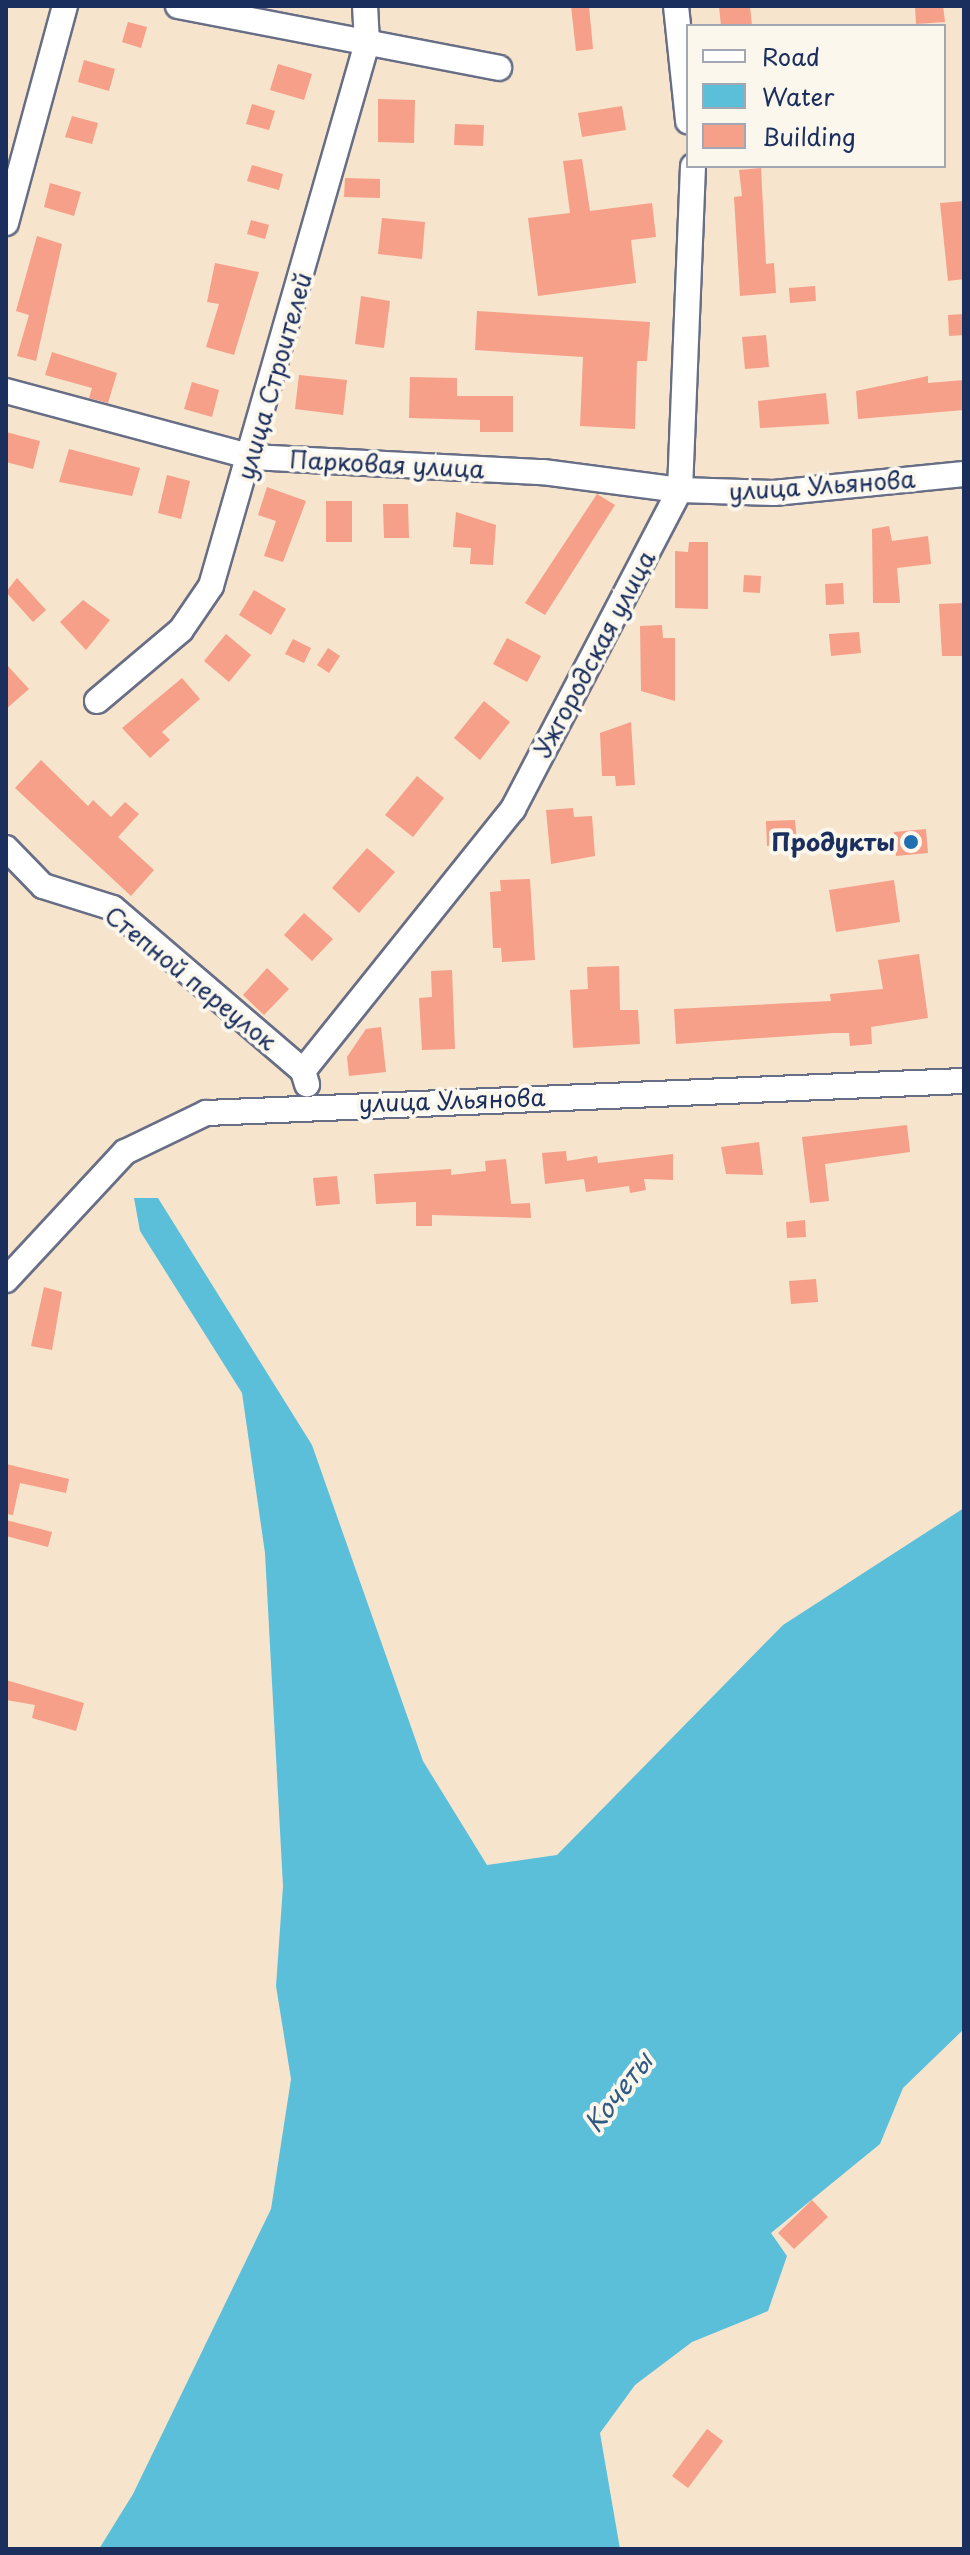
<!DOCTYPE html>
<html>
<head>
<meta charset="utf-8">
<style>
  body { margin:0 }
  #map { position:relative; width:970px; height:2555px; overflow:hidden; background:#f6e4cd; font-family:"Playpen Sans",sans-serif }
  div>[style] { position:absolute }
  .water>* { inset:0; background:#5cbfda }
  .building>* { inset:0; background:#f69f89 }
  .roads { filter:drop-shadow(2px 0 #686e85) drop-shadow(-2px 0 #686e85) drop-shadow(0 2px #686e85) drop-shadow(0 -2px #686e85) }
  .minor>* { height:24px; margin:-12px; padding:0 12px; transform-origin:12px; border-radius:12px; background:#fff }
  .dots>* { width:22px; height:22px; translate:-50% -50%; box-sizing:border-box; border:4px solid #fbf7ec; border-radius:50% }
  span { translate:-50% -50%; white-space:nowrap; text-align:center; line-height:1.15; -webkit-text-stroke:8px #fbf7ec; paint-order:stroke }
  .street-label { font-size:24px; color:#1b2f5e }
  .poi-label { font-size:24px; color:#1b2f5e; font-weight:700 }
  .right { translate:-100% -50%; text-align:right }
  .water-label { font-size:26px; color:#2e5a83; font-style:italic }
  .frame { position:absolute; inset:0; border:8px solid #1b2f5e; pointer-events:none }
  .legend { position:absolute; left:686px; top:24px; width:260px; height:144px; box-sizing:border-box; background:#fbf7ec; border:2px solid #a1a7b3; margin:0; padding:10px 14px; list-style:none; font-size:24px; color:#1b2f5e }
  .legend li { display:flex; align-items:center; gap:16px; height:40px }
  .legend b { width:40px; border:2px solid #a1a7b3 }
</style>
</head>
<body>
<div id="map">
  <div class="water">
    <div style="clip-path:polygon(134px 1198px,158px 1198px,312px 1445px,423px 1761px,487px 1865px,557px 1855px,783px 1625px,964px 1508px,964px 2029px,903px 2088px,880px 2144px,771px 2233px,787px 2256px,768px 2311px,692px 2342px,635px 2385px,600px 2433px,620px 2549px,99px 2549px,133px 2494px,271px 2209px,291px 2079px,276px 1986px,283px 1886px,265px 1553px,242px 1393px,140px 1231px)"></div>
  </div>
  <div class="building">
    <div style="clip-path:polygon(571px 6px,589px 6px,593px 49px,576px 51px)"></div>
    <div style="clip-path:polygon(719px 6px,750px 6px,752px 26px,721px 26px)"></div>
    <div style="clip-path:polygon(915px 6px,943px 6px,945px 22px,916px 24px)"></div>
    <div style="clip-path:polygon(128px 22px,147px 27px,141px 48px,122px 42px)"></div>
    <div style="clip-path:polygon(84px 60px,115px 69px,109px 91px,78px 82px)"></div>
    <div style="clip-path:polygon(278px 64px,312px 74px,304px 100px,270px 90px)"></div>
    <div style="clip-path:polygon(378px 99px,415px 100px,414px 143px,378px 142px)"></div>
    <div style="clip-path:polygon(252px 104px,275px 111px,269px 130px,246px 124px)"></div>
    <div style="clip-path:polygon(622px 106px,626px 130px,582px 137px,578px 113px)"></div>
    <div style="clip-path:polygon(72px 116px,98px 123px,92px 144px,65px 137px)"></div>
    <div style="clip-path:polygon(455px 124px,484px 125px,483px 146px,454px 145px)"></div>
    <div style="clip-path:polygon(582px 159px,590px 211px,652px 203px,656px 237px,631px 240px,636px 283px,538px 296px,528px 218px,570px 213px,563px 161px)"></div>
    <div style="clip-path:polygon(252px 165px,283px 174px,279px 190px,247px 181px)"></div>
    <div style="clip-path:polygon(761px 168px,766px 264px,774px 263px,776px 293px,740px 296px,734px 197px,742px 196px,739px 170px)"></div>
    <div style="clip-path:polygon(345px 178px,380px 179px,380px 198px,344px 197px)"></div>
    <div style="clip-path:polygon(50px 183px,81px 192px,74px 216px,44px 207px)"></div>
    <div style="clip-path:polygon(964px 201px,964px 279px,948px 281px,940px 203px)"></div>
    <div style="clip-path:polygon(382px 218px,425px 222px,422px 259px,378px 254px)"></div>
    <div style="clip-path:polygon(251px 220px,269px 225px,265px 239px,247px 234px)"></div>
    <div style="clip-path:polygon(37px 236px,62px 244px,36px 361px,17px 356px,29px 315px,16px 311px)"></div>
    <div style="clip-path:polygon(215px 263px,259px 272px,234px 355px,206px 347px,219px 304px,207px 302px)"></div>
    <div style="clip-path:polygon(815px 286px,816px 301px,790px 303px,789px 288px)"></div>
    <div style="clip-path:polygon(361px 296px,390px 301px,384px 348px,355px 344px)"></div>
    <div style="clip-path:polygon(477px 311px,650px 322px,647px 361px,637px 361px,635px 429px,580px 426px,583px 357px,475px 350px)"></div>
    <div style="clip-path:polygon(964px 314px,964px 335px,949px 336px,948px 315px)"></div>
    <div style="clip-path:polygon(766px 335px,769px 367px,745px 369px,742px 337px)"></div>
    <div style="clip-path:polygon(52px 352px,117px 373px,108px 403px,89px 398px,92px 388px,45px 375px)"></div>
    <div style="clip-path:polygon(299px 375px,347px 380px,343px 415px,295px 409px)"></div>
    <div style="clip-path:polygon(928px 376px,928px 383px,964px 380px,964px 410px,858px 419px,856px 391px)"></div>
    <div style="clip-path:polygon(410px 377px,457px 378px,457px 396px,513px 396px,513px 432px,480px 432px,480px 420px,409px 418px)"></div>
    <div style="clip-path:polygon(192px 382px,219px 390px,212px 417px,184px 409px)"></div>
    <div style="clip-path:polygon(826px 393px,829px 424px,760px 428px,758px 401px)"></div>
    <div style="clip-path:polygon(6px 432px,40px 441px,33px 469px,6px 462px)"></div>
    <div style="clip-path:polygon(69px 449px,140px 468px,132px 496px,59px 482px)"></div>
    <div style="clip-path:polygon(167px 475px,190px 481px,181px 519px,158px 513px)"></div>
    <div style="clip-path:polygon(267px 487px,306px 501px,283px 562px,264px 556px,276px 521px,258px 515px)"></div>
    <div style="clip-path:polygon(597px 494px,615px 505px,545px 615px,525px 603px)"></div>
    <div style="clip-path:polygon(326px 501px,352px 501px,352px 542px,326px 542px)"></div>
    <div style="clip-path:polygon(383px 504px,408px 504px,409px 538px,384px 538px)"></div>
    <div style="clip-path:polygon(456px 512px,496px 525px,493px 565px,470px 564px,471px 548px,453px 547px)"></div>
    <div style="clip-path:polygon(889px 526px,892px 541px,928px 536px,931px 564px,897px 568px,900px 603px,873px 603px,872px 529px)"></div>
    <div style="clip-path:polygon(689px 542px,708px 542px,708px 609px,675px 608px,675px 551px,688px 552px)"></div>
    <div style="clip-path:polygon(744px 575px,761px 576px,760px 593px,743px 592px)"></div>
    <div style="clip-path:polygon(17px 578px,46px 610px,33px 622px,6px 592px)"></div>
    <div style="clip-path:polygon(843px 583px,844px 604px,826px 605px,825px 584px)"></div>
    <div style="clip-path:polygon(254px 590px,286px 609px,271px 635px,239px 615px)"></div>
    <div style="clip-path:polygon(83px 600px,110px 620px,86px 650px,60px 622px)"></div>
    <div style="clip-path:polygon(964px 603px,964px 656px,942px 656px,939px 604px)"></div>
    <div style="clip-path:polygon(662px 625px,663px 638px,675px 638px,675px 701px,641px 691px,640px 626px)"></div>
    <div style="clip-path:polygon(859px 632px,861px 653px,831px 656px,829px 634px)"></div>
    <div style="clip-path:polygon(226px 634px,251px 655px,229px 682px,204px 661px)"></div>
    <div style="clip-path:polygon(507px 638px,541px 656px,527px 682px,493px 664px)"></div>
    <div style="clip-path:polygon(293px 639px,311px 648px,304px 663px,285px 654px)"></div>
    <div style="clip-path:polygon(328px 648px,340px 656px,329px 673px,317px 665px)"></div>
    <div style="clip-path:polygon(6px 664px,29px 689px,6px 709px)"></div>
    <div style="clip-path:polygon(182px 678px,200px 699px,162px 732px,170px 740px,150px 758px,122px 728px)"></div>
    <div style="clip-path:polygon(484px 701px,510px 722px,480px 760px,454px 738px)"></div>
    <div style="clip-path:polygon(631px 722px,635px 785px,616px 786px,615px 776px,602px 776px,600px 733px)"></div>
    <div style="clip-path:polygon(41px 760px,88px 806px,93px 800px,111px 817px,125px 802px,139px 814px,118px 837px,154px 870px,131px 896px,15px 788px)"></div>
    <div style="clip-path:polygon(417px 776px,444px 798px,413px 837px,385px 815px)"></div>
    <div style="clip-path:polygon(573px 808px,574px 817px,592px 816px,595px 856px,551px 864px,546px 810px)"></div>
    <div style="clip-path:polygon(795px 820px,797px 844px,767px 846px,766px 821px)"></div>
    <div style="clip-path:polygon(926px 829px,928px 853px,896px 856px,894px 832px)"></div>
    <div style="clip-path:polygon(367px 848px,395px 872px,359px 913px,332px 888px)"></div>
    <div style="clip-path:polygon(530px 879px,535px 960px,502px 962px,501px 948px,493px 948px,490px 892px,501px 891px,500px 880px)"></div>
    <div style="clip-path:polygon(894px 880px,900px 922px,836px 932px,829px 890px)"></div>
    <div style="clip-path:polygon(304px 913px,333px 939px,312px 961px,284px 935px)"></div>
    <div style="clip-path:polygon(919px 954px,928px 1018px,871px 1027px,872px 1044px,850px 1046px,849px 1033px,834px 1033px,676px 1044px,674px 1009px,831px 1001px,830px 994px,883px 989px,878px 960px)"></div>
    <div style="clip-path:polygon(619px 966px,620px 1010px,638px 1010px,640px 1044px,573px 1048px,570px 990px,588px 989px,587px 967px)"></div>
    <div style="clip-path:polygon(267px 968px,289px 989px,264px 1015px,243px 995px)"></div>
    <div style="clip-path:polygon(452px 970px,455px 1049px,422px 1050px,419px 998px,432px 997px,431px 971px)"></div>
    <div style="clip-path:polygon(381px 1027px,386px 1072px,349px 1076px,347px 1057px,366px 1029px)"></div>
    <div style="clip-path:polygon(907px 1125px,910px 1152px,825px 1164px,829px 1201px,810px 1203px,802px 1137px)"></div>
    <div style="clip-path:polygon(759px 1142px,763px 1175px,726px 1174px,721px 1147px)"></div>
    <div style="clip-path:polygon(566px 1151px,567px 1161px,597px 1156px,598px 1163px,673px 1154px,673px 1180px,644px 1179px,646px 1190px,630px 1193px,629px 1186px,586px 1192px,584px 1179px,545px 1184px,542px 1153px)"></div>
    <div style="clip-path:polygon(506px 1159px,511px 1204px,530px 1203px,531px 1218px,432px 1215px,432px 1226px,416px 1226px,416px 1202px,376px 1204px,374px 1174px,451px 1169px,451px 1175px,486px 1171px,485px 1161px)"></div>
    <div style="clip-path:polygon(337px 1176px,340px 1204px,316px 1206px,313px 1178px)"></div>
    <div style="clip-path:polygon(805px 1220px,806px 1237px,787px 1238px,786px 1222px)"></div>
    <div style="clip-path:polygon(816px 1279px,818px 1302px,791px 1304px,789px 1281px)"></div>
    <div style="clip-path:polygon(44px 1287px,62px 1292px,52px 1350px,31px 1346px)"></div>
    <div style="clip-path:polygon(6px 1464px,69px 1479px,66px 1493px,20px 1483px,13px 1515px,6px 1514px)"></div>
    <div style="clip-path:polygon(6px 1520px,52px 1532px,48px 1547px,6px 1536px)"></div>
    <div style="clip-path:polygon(6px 1680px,84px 1703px,76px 1731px,32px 1718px,35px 1705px,6px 1700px)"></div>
    <div style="clip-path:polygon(812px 2200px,828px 2217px,794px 2249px,778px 2233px)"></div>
    <div style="clip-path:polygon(707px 2429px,723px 2441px,688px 2488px,672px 2476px)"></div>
  </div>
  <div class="roads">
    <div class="minor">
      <div style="left:178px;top:6px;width:327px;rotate:10.9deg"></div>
      <div style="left:676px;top:6px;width:116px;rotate:84deg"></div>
      <div style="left:6px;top:223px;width:225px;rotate:-74.8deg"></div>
      <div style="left:6px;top:391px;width:255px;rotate:15deg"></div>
      <div style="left:252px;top:457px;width:291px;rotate:3deg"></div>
      <div style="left:543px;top:472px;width:138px;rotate:7.5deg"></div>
      <div style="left:680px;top:490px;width:94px;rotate:1.8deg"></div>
      <div style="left:774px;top:493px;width:191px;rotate:-5.7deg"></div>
      <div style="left:97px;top:701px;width:110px;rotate:-40.2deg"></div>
      <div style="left:181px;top:630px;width:53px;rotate:-55.7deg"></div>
      <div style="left:211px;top:586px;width:565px;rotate:-73.97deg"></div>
      <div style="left:367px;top:43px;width:37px;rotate:-93deg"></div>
      <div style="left:6px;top:848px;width:53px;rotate:45.8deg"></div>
      <div style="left:43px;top:886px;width:73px;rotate:17.4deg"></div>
      <div style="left:113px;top:908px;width:250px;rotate:40.6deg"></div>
      <div style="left:303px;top:1071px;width:14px;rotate:73deg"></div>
      <div style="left:303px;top:1071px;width:336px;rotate:-51.3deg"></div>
      <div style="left:513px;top:809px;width:360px;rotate:-62.4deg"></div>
      <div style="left:680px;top:490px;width:324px;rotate:-87.7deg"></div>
      <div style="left:6px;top:1280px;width:175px;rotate:-47.1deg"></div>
      <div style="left:125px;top:1152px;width:90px;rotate:-25.7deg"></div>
      <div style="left:206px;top:1113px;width:759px;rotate:-2.42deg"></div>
    </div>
  </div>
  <div class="dots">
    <div style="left:911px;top:842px;background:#1f6fb2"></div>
  </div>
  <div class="street-label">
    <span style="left:274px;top:376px;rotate:-74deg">улица Строителей</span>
    <span style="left:387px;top:464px;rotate:3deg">Парковая улица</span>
    <span style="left:822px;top:485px;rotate:-4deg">улица Ульянова</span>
    <span style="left:594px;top:654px;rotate:-62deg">Ужгородская улица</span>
    <span style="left:191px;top:978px;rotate:39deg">Степной переулок</span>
    <span style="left:452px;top:1100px;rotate:-2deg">улица Ульянова</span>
  </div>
  <div class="poi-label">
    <span class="right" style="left:895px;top:842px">Продукты</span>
  </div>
  <div class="water-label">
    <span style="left:618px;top:2092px;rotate:-52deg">Кочеты</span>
  </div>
  <div class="frame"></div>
  <ul class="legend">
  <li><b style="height:10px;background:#fff"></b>Road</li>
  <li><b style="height:22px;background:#5cbfda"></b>Water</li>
  <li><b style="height:22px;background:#f69f89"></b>Building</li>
  </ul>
</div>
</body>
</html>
